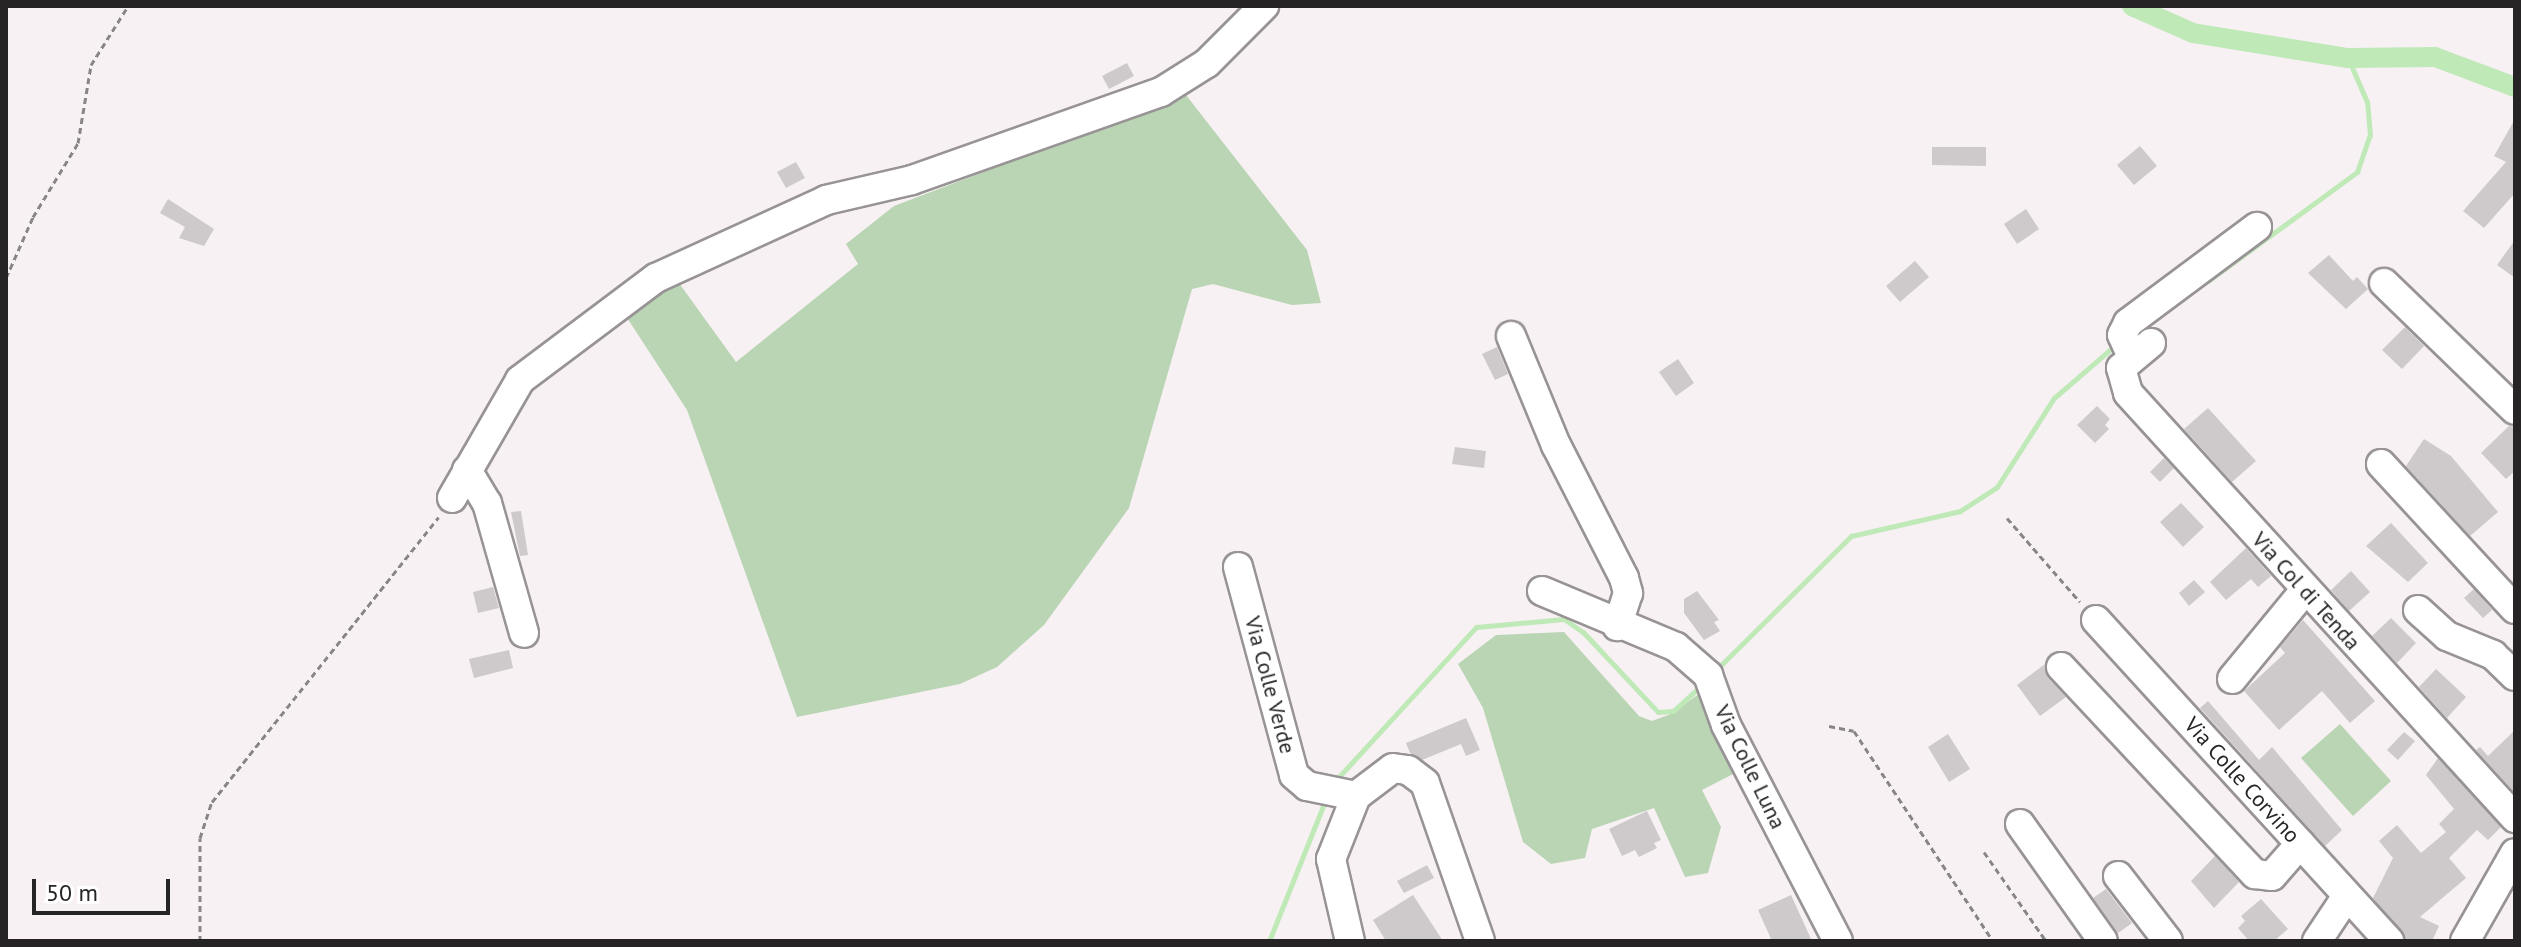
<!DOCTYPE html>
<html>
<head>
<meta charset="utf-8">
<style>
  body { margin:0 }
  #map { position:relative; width:2521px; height:947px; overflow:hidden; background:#f7f1f4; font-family:"PT Sans",sans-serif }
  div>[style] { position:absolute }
  .green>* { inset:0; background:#bad5b4 }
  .stream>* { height:5px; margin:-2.5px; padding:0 2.5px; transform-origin:2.5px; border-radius:2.5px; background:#c0e9b8 }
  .canal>* { height:20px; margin:-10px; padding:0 10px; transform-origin:10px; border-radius:10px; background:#c0e9b8 }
  .building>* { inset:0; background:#cec9cb }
  .path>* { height:3px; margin-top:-1.5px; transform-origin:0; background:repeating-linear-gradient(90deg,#898587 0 6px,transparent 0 10px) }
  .roads { filter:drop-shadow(2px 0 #989395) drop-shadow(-2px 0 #989395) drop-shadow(0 2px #989395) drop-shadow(0 -2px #989395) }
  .minor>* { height:28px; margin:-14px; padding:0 14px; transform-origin:14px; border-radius:14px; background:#fff }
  span { translate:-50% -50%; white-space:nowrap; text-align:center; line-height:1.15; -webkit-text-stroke:6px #fff; paint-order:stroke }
  .street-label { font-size:22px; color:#262425 }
  .frame { position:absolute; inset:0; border:8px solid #262425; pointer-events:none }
  .scale { position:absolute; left:32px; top:879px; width:138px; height:36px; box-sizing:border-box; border:4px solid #262425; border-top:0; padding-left:10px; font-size:24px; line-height:28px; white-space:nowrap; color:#262425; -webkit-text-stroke:6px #fff; paint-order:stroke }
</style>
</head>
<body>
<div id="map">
  <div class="green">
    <div style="clip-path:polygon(1186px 95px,1307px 250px,1321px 303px,1292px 305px,1213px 284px,1192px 289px,1129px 508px,1044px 625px,997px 667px,960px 684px,797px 717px,687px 410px,622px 310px,671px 272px,736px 362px,858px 264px,846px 244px,894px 206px)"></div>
    <div style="clip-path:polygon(1564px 632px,1639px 716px,1652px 721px,1671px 714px,1703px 691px,1737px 772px,1702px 790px,1721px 827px,1708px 873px,1685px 877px,1654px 808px,1592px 829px,1585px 858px,1551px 864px,1523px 842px,1483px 708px,1458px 664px,1496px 635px)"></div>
    <div style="clip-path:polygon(2340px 724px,2391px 781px,2353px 816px,2301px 758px)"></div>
  </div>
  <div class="stream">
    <div style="left:2208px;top:281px;width:185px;rotate:-36.2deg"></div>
    <div style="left:2357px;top:172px;width:39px;rotate:-71deg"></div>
    <div style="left:2370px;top:135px;width:33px;rotate:-95deg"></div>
    <div style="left:2367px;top:102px;width:48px;rotate:-113.4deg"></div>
    <div style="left:1715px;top:671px;width:192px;rotate:-44.8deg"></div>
    <div style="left:1851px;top:536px;width:112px;rotate:-12.9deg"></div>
    <div style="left:1960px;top:511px;width:44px;rotate:-33deg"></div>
    <div style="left:1997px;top:487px;width:106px;rotate:-57.4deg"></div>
    <div style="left:2054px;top:398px;width:79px;rotate:-40.9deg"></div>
    <div style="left:1335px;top:781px;width:209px;rotate:-47.5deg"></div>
    <div style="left:1476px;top:627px;width:88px;rotate:-5.2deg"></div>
    <div style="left:1564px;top:619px;width:24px;rotate:35deg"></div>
    <div style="left:1584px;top:633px;width:108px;rotate:46.9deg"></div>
    <div style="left:1658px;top:712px;width:15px;rotate:-4deg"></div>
    <div style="left:1673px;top:711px;width:36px;rotate:-42deg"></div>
    <div style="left:1269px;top:941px;width:151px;rotate:-68.2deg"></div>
  </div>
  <div class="canal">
    <div style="left:2132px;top:6px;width:67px;rotate:23.9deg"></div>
    <div style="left:2193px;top:33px;width:157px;rotate:9.2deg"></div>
    <div style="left:2348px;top:58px;width:87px;rotate:-0.7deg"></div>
    <div style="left:2435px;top:57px;width:85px;rotate:20.6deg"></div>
  </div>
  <div class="building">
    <div style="clip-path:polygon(1127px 63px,1134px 76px,1109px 89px,1102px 76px)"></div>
    <div style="clip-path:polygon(2515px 119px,2515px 193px,2484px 228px,2463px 211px,2506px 162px,2494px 156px)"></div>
    <div style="clip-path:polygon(2140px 146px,2157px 166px,2134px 185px,2117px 165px)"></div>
    <div style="clip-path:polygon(1932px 147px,1986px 147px,1986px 166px,1932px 165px)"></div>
    <div style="clip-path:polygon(796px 162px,805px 178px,786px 188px,777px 172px)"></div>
    <div style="clip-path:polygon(168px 199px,214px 229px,204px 246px,179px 238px,185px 227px,160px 213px)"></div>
    <div style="clip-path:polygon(2026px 209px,2039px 229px,2017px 244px,2004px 224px)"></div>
    <div style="clip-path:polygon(2515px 240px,2515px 278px,2497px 265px)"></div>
    <div style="clip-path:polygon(2329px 255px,2353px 281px,2357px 277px,2368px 289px,2346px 309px,2308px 273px)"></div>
    <div style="clip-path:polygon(1915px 261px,1929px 277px,1900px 302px,1886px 286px)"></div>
    <div style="clip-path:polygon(2405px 327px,2424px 346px,2402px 369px,2382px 350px)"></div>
    <div style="clip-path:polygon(1497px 347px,1508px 374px,1495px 380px,1482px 354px)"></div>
    <div style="clip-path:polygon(1678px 359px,1694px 383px,1676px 396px,1659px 372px)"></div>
    <div style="clip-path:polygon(2097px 406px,2110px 419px,2105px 425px,2109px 429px,2095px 443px,2077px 425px)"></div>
    <div style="clip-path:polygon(2208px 408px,2256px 461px,2232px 482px,2184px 429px)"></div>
    <div style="clip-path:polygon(2509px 426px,2515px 427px,2515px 471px,2506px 479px,2481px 453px)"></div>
    <div style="clip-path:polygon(2424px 439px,2451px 456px,2498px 512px,2470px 536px,2406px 466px)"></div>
    <div style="clip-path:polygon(1455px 447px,1486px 451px,1484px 468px,1452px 464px)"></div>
    <div style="clip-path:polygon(2164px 458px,2174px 468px,2160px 482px,2150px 472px)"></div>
    <div style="clip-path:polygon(2181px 503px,2204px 527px,2183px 547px,2160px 522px)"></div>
    <div style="clip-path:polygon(521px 511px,528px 555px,520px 556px,511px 512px)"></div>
    <div style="clip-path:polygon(2391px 523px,2428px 563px,2408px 582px,2366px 546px)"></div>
    <div style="clip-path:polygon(2246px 548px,2271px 576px,2258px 587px,2251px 579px,2226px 600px,2210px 582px)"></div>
    <div style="clip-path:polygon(2351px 571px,2370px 592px,2349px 611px,2331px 590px)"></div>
    <div style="clip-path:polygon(2194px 580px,2205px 592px,2189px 606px,2179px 593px)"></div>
    <div style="clip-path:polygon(493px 587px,499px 608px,478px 613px,473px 592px)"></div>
    <div style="clip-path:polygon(2474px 589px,2492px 610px,2483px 618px,2464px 598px)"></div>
    <div style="clip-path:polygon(1697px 591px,1719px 620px,1714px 622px,1720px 631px,1704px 640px,1684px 613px,1684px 599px)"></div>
    <div style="clip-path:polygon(2391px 618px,2416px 643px,2397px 663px,2372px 636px)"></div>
    <div style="clip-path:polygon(2303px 620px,2375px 701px,2350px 723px,2322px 691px,2279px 730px,2244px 691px,2285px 653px,2280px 647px)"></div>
    <div style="clip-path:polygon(509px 650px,513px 668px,474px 678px,469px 659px)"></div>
    <div style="clip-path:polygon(2045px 664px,2048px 678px,2066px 697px,2040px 716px,2017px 685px)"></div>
    <div style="clip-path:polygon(2436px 669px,2466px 697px,2447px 718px,2419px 687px)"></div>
    <div style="clip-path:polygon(2208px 701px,2259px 760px,2272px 747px,2342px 830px,2325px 846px,2200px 708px)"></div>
    <div style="clip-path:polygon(1466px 718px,1480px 750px,1466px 756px,1461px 744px,1422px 760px,1410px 753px,1406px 743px)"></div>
    <div style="clip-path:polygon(2515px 730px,2515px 793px,2476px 750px,2480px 747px,2488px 756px)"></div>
    <div style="clip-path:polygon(2404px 732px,2415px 741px,2398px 760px,2387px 750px)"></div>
    <div style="clip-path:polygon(1948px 734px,1970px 769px,1949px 782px,1928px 747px)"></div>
    <div style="clip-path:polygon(2438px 758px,2501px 827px,2488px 840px,2477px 830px,2449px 858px,2466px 878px,2420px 917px,2439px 926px,2432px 941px,2406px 941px,2373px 898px,2393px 858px,2379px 841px,2397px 825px,2421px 853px,2446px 832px,2439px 824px,2454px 809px,2426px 775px)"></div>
    <div style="clip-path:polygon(1647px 811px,1661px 840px,1654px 843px,1657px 848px,1639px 857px,1635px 850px,1622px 856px,1609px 829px)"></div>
    <div style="clip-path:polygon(2215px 856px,2239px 882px,2214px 908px,2191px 881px)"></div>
    <div style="clip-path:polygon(1427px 865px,1434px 878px,1404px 893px,1397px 881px)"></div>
    <div style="clip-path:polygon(2106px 889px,2132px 923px,2118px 933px,2093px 898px)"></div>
    <div style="clip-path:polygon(1413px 895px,1443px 941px,1386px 941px,1373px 920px)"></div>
    <div style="clip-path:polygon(1791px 895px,1812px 941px,1772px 941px,1758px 910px)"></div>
    <div style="clip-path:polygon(2261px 899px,2288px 929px,2274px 941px,2249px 941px,2238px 928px,2245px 921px,2241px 916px)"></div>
  </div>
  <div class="path">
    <div style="left:6px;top:278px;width:67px;rotate:-66.1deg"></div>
    <div style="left:33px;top:217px;width:87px;rotate:-58.7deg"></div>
    <div style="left:78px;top:143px;width:79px;rotate:-80.5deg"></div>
    <div style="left:91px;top:65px;width:70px;rotate:-57.9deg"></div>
    <div style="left:2007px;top:518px;width:111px;rotate:49deg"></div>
    <div style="left:1829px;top:726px;width:25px;rotate:11deg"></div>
    <div style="left:1854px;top:731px;width:252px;rotate:56.5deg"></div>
    <div style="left:1984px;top:852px;width:108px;rotate:55.1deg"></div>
    <div style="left:200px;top:941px;width:103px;rotate:-90deg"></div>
    <div style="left:200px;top:838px;width:38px;rotate:-72deg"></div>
    <div style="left:212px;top:802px;width:364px;rotate:-51.5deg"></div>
  </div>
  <div class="roads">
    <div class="minor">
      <div style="left:2384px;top:283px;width:182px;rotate:44.1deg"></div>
      <div style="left:1511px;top:336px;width:118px;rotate:67.6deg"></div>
      <div style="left:1556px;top:445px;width:149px;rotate:62.9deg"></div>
      <div style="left:1624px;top:578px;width:16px;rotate:75deg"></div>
      <div style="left:1628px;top:593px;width:35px;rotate:108deg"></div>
      <div style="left:2151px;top:343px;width:39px;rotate:140deg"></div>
      <div style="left:2121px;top:368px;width:26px;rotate:74deg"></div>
      <div style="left:2128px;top:393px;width:575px;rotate:47.68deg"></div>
      <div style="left:2132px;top:357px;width:24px;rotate:-114deg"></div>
      <div style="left:2122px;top:335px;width:13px;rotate:-63deg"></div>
      <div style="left:2128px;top:323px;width:161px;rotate:-36.7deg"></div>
      <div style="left:2381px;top:464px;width:197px;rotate:47.3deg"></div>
      <div style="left:467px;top:470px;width:39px;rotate:59deg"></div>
      <div style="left:487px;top:503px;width:135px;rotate:74.1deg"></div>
      <div style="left:452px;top:498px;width:136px;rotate:-60deg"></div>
      <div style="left:520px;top:380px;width:170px;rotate:-36.9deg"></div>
      <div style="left:656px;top:278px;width:187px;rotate:-24.6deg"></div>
      <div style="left:826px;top:200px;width:88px;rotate:-13.1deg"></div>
      <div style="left:912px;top:180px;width:264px;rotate:-19.5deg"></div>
      <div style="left:1161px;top:92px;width:54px;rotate:-32.2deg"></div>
      <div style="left:1207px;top:63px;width:81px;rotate:-45deg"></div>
      <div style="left:1238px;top:567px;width:215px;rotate:74.9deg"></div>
      <div style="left:1294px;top:775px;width:17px;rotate:40deg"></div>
      <div style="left:1307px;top:786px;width:50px;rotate:11.5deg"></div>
      <div style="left:1356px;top:796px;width:68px;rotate:111.6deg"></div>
      <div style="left:1331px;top:859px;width:84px;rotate:77deg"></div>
      <div style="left:1542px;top:591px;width:145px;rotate:22.7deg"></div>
      <div style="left:1676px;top:647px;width:43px;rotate:41.2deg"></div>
      <div style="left:1708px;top:675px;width:53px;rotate:70.2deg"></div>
      <div style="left:1726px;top:725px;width:243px;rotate:62.6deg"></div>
      <div style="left:2418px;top:610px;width:39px;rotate:42deg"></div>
      <div style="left:2447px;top:636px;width:50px;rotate:22.4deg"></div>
      <div style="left:2493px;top:655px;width:30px;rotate:44deg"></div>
      <div style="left:2096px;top:620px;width:435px;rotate:47.6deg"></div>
      <div style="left:2061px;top:667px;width:284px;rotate:46.9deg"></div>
      <div style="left:2255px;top:874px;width:17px;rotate:7deg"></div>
      <div style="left:2272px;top:876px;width:43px;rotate:-48.8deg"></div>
      <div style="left:2232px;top:679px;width:115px;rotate:-50.6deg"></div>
      <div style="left:1356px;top:796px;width:46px;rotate:-37.1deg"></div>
      <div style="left:1393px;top:768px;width:15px;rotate:8deg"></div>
      <div style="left:1408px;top:770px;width:21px;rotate:37deg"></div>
      <div style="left:1425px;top:783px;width:167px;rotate:70.8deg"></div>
      <div style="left:2020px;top:824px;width:143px;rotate:54.6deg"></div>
      <div style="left:2118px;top:876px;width:82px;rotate:52.4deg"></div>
      <div style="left:2317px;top:941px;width:54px;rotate:-56.3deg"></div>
      <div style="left:2465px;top:941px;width:101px;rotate:-60.4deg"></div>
    </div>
  </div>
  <div class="street-label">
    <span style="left:2306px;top:591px;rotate:48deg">Via Col di Tenda</span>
    <span style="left:1270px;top:685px;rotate:75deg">Via Colle Verde</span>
    <span style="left:1750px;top:767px;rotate:64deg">Via Colle Luna</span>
    <span style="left:2242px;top:780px;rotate:48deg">Via Colle Corvino</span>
  </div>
  <div class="frame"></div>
  <div class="scale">50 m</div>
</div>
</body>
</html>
